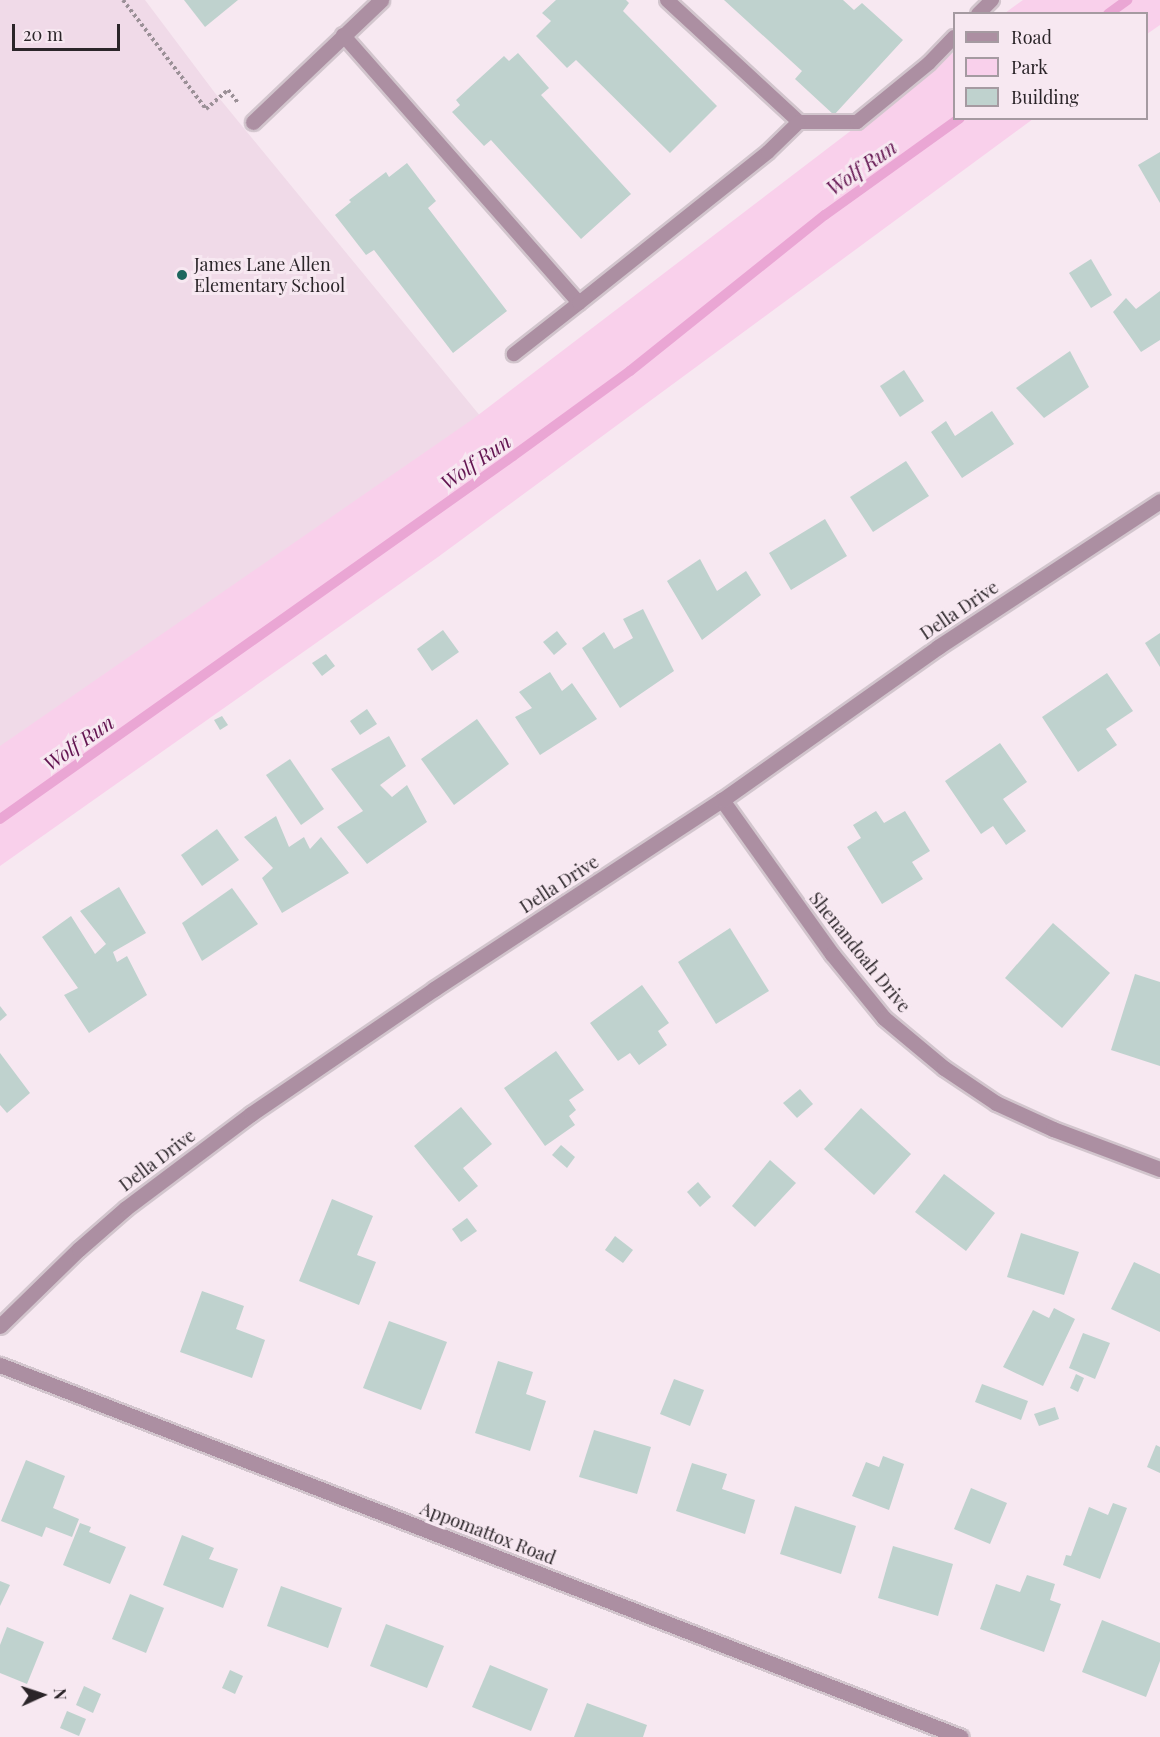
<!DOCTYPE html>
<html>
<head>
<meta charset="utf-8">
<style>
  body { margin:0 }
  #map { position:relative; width:1160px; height:1737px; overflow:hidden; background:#f7e8f1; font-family:"Playfair Display",serif }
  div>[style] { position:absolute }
  .built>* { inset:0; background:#f0dae8 }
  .green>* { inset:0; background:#f9d0eb }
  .stream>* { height:10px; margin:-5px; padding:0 5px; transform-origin:5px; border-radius:5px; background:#eaa6d4 }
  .building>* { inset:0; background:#bfd2ce }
  .path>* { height:4px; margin-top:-2px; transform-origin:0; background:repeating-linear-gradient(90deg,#9b9097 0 3px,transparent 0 6px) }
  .roads { filter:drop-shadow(2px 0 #d2c5cd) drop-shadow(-2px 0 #d2c5cd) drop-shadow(0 2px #d2c5cd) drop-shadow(0 -2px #d2c5cd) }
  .service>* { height:14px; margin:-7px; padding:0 7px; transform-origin:7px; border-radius:7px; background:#ac8fa2 }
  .minor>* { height:15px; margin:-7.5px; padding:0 7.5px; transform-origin:7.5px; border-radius:7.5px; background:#ac8fa2 }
  .dots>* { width:16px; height:16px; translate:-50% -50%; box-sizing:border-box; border:3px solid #f7e8f1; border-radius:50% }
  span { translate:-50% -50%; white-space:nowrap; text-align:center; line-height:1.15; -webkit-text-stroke:6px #f7e8f1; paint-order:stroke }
  .poi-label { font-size:18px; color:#2b2529 }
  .left { translate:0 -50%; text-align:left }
  .street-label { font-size:18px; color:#2b2529 }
  .water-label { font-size:20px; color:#621450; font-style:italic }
  .legend { position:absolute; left:953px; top:12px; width:195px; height:108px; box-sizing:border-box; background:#f7e8f1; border:2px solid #a59aa1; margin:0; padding:8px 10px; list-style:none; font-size:18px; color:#2b2529 }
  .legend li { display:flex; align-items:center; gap:12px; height:30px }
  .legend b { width:30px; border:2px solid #a59aa1 }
  .north { position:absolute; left:12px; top:1665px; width:60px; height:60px; -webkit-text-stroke:4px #f7e8f1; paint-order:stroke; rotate:87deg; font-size:16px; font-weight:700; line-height:24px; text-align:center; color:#2b2529 }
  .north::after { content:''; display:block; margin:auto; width:21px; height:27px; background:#2b2529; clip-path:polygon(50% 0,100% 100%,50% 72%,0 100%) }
  .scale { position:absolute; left:12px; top:24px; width:108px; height:27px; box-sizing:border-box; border:3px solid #2b2529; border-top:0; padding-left:8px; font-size:18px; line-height:21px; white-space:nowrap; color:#2b2529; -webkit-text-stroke:4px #f7e8f1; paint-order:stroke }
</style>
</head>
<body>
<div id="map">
  <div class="built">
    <div style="clip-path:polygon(0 0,145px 0,215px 93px,513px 456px,0 820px)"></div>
  </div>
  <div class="green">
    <div style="clip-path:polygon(1023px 0,1160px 0,1160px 25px,1147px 34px,1146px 14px,1005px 13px)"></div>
    <div style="clip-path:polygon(954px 52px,954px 118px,1033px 119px,438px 557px,0 866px,0 746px,473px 419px)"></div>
  </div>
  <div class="stream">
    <div style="left:1108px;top:14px;width:24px;rotate:-36deg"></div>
    <div style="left:0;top:819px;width:628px;rotate:-35.28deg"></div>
    <div style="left:513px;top:456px;width:145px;rotate:-36deg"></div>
    <div style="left:630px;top:371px;width:250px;rotate:-38.7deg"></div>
    <div style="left:825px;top:215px;width:166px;rotate:-35.7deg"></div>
  </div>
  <div class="building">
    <div style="clip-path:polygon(184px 0,238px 0,205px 27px)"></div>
    <div style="clip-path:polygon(556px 0,626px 0,629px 3px,623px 11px,717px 106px,670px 153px,576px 60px,567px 68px,536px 36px,551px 21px,542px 13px)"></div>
    <div style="clip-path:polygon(724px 0,843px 0,854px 10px,862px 3px,903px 40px,834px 115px,795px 79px,802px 71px)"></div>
    <div style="clip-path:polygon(518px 53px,549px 88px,541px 95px,631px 194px,581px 239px,491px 140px,484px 146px,452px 112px,460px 105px,456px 100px,504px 56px,509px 61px)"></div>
    <div style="clip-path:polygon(1160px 152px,1160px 203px,1138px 165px)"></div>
    <div style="clip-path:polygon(407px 163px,436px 201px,428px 208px,507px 311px,453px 353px,374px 250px,366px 255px,335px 215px,351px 202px,349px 200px,386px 172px,389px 177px)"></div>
    <div style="clip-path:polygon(1091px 259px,1112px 295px,1091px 308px,1069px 273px)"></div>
    <div style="clip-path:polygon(1160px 291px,1160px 340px,1141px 352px,1113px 312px,1126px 298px,1136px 309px)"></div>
    <div style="clip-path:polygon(1070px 351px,1089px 387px,1044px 418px,1016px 388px)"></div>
    <div style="clip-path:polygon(904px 370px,924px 401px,900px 417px,880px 386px)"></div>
    <div style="clip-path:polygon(992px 411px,1014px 444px,962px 478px,931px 432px,946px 421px,955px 436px)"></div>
    <div style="clip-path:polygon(906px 461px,929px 496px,873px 532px,850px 497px)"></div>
    <div style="clip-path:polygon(825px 519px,847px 556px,791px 590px,769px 553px)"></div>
    <div style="clip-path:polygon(700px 559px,717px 591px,746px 571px,761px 595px,702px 640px,667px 581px)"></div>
    <div style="clip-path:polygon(643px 609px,674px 671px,620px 708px,582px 648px,604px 632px,614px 649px,633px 638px,623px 619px)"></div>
    <div style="clip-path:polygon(443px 630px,459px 652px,432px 671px,417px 649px)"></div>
    <div style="clip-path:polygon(557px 631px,567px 644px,554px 655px,543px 642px)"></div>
    <div style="clip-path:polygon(1160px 633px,1160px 667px,1145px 643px)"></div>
    <div style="clip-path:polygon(326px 654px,335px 666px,322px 676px,312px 663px)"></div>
    <div style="clip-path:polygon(550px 672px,562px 691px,572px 683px,597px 719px,540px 755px,515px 717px,532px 708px,519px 692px)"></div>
    <div style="clip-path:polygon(1107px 673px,1133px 711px,1106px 729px,1117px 745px,1078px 772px,1042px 717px)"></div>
    <div style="clip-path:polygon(367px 709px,377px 724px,360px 735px,350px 721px)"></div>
    <div style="clip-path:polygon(222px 716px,228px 725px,220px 730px,214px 720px)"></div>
    <div style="clip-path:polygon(477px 719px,509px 764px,454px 805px,421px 759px)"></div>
    <div style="clip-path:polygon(389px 736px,406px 766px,380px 785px,392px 797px,407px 785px,427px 822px,367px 864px,337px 827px,363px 811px,331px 769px)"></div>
    <div style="clip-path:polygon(1000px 743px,1027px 782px,1003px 799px,1026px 831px,1006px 845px,993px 826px,981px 834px,945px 781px)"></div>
    <div style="clip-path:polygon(290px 759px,324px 809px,301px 825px,266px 775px)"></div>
    <div style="clip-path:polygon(876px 811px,884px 823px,905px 811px,930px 851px,912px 862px,923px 879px,882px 904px,847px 847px,861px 838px,853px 825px)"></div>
    <div style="clip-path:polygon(276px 816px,289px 847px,304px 837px,310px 849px,321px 837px,349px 873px,282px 913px,262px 878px,273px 868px,244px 837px)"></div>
    <div style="clip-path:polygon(217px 829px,239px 860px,202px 886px,181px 855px)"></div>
    <div style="clip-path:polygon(119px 887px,146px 933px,113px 952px,117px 962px,127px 956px,147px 995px,89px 1033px,64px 995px,78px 988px,42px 937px,71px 916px,95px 954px,106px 944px,80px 911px)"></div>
    <div style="clip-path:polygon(232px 888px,258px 924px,202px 961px,182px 923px)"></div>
    <div style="clip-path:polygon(1053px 923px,1110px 973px,1062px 1028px,1005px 978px)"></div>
    <div style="clip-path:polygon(730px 928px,769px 991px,716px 1024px,678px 962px)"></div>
    <div style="clip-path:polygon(1135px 974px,1160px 982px,1160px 1066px,1111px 1050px)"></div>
    <div style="clip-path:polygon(642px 985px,669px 1023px,658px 1031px,667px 1045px,639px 1065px,630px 1053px,618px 1061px,590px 1023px)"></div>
    <div style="clip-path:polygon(0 1006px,7px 1015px,0 1021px)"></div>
    <div style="clip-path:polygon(556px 1051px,584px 1090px,569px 1100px,576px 1110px,569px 1116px,575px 1125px,545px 1146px,504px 1088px)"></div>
    <div style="clip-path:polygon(0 1053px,30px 1093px,7px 1113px,0 1105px)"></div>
    <div style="clip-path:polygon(800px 1089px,813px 1104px,797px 1118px,783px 1103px)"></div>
    <div style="clip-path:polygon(461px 1107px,492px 1144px,463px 1168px,478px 1186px,459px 1202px,414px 1146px)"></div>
    <div style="clip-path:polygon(861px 1108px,911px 1154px,874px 1195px,824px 1149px)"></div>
    <div style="clip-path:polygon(561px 1145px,575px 1157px,567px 1168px,552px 1155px)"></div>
    <div style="clip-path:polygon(770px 1160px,796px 1183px,755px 1227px,732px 1206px)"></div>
    <div style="clip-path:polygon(944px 1174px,995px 1213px,966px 1251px,915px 1212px)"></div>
    <div style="clip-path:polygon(698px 1182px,711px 1197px,700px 1207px,687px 1192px)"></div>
    <div style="clip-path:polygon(332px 1199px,373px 1216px,357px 1255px,376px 1262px,359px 1305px,299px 1281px)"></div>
    <div style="clip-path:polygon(467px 1218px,477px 1231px,461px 1242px,452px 1229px)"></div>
    <div style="clip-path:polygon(1021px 1233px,1079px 1252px,1064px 1295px,1007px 1277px)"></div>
    <div style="clip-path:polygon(615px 1236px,633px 1250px,623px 1263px,605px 1250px)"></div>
    <div style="clip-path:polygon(1134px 1262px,1160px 1274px,1160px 1332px,1111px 1309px)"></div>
    <div style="clip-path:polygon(202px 1291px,244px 1306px,236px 1329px,265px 1340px,252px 1378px,180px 1352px)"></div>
    <div style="clip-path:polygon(1054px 1308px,1075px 1319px,1043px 1386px,1003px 1367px,1033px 1310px,1049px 1318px)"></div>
    <div style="clip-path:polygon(389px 1321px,447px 1342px,421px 1410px,363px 1388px)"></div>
    <div style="clip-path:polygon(1083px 1333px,1110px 1343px,1095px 1379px,1069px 1368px)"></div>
    <div style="clip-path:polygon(498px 1361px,533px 1372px,526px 1394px,546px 1401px,530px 1451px,475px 1433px)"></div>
    <div style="clip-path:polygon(1076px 1374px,1084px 1378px,1078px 1392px,1070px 1388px)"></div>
    <div style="clip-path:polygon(674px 1379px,704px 1390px,690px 1426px,660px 1414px)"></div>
    <div style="clip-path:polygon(982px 1384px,1028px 1401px,1021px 1420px,975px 1402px)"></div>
    <div style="clip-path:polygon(1055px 1407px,1059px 1419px,1039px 1426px,1034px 1414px)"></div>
    <div style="clip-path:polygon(594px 1430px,651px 1447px,637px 1494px,579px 1477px)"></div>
    <div style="clip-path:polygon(1156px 1445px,1160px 1447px,1160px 1473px,1147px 1467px)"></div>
    <div style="clip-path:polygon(883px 1456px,904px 1464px,889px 1510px,852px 1496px,866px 1462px,879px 1467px)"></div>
    <div style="clip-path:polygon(26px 1460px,65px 1476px,53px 1508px,79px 1519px,72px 1537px,46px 1527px,42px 1537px,1px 1521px)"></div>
    <div style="clip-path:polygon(692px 1463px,727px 1474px,722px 1489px,755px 1500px,745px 1534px,676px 1511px)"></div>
    <div style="clip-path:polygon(971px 1488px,1007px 1503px,990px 1544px,954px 1529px)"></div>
    <div style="clip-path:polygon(1113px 1503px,1127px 1508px,1100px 1579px,1063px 1565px,1066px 1555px,1071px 1556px,1089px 1507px,1108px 1515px)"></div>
    <div style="clip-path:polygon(795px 1506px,856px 1526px,841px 1574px,780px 1554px)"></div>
    <div style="clip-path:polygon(80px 1523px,91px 1527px,89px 1532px,126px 1547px,110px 1584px,63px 1565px)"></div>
    <div style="clip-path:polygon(182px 1535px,214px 1548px,209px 1559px,238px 1569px,223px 1608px,163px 1585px)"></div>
    <div style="clip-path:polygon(893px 1546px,953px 1564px,938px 1616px,878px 1598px)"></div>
    <div style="clip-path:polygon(1027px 1575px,1055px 1584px,1050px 1600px,1061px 1604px,1044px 1652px,980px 1629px,996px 1584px,1020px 1592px)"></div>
    <div style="clip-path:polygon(0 1581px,10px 1585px,0 1606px)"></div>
    <div style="clip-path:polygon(281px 1586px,342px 1608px,328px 1648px,267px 1626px)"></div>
    <div style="clip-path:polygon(130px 1594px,164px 1608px,146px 1653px,112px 1639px)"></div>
    <div style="clip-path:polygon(1102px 1620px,1160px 1643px,1160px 1661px,1146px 1697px,1082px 1672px)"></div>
    <div style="clip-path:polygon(386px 1624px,444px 1646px,427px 1688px,370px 1666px)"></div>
    <div style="clip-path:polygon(7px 1627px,44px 1642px,27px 1684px,0 1673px,0 1645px)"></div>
    <div style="clip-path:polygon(490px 1665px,548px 1689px,531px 1731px,472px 1707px)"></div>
    <div style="clip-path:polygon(230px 1670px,243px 1676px,235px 1694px,222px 1688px)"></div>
    <div style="clip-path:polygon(84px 1686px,101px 1694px,93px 1713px,76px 1705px)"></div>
    <div style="clip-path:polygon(587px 1703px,647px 1725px,643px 1737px,574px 1737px)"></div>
    <div style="clip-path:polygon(67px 1711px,86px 1719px,79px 1736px,60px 1728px)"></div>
  </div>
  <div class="path">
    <div style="left:123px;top:0;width:137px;rotate:52.7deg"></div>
    <div style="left:206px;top:109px;width:29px;rotate:-41deg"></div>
    <div style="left:228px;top:90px;width:16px;rotate:52deg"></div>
  </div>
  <div class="roads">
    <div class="service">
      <div style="left:667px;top:0;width:180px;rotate:42.7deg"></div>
      <div style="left:799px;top:122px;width:58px"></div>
      <div style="left:857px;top:122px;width:93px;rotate:-39.3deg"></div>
      <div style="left:929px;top:63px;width:36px;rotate:-46deg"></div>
      <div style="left:978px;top:14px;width:20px;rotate:-45deg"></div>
      <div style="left:343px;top:35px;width:357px;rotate:48.6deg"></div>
      <div style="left:579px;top:303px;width:83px;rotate:141.9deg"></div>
      <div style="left:579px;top:303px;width:242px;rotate:-38.6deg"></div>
      <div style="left:768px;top:152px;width:43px;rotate:-44.1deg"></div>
    </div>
    <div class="minor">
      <div style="left:253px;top:122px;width:177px;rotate:-43.6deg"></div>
      <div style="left:722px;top:800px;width:189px;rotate:54.5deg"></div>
      <div style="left:832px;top:954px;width:82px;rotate:50.9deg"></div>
      <div style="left:884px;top:1018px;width:78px;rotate:39.8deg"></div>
      <div style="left:944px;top:1068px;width:63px;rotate:33.9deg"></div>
      <div style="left:996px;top:1103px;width:63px;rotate:24.5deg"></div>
      <div style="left:1053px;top:1129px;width:114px;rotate:20.5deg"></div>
      <div style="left:0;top:1326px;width:110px;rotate:-44.3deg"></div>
      <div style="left:79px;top:1249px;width:62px;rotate:-41.1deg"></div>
      <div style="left:126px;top:1208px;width:156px;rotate:-36.9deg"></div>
      <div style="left:251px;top:1114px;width:222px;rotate:-34.3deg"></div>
      <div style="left:434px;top:989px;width:344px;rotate:-33.3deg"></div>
      <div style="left:722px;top:800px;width:265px;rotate:-35.3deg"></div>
      <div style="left:938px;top:647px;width:266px;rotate:-33.3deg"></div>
      <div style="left:0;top:1365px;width:1030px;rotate:21.16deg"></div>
    </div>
  </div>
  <div class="dots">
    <div style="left:182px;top:275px;background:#1d675e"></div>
  </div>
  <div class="poi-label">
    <span class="left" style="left:194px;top:275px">James Lane Allen<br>Elementary School</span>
  </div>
  <div class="street-label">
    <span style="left:959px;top:610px;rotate:-34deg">Della Drive</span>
    <span style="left:559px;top:884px;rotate:-33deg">Della Drive</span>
    <span style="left:860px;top:952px;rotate:51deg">Shenandoah Drive</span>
    <span style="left:157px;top:1160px;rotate:-37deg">Della Drive</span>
    <span style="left:488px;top:1533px;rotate:21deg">Appomattox Road</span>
  </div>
  <div class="water-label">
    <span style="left:861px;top:167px;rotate:-35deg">Wolf Run</span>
    <span style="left:475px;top:461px;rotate:-35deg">Wolf Run</span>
    <span style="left:78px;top:742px;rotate:-35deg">Wolf Run</span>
  </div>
  <ul class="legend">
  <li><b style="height:8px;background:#ac8fa2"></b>Road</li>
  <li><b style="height:16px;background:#f9d0eb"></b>Park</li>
  <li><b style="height:16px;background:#bfd2ce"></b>Building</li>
  </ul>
  <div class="north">N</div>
  <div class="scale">20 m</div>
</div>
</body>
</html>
